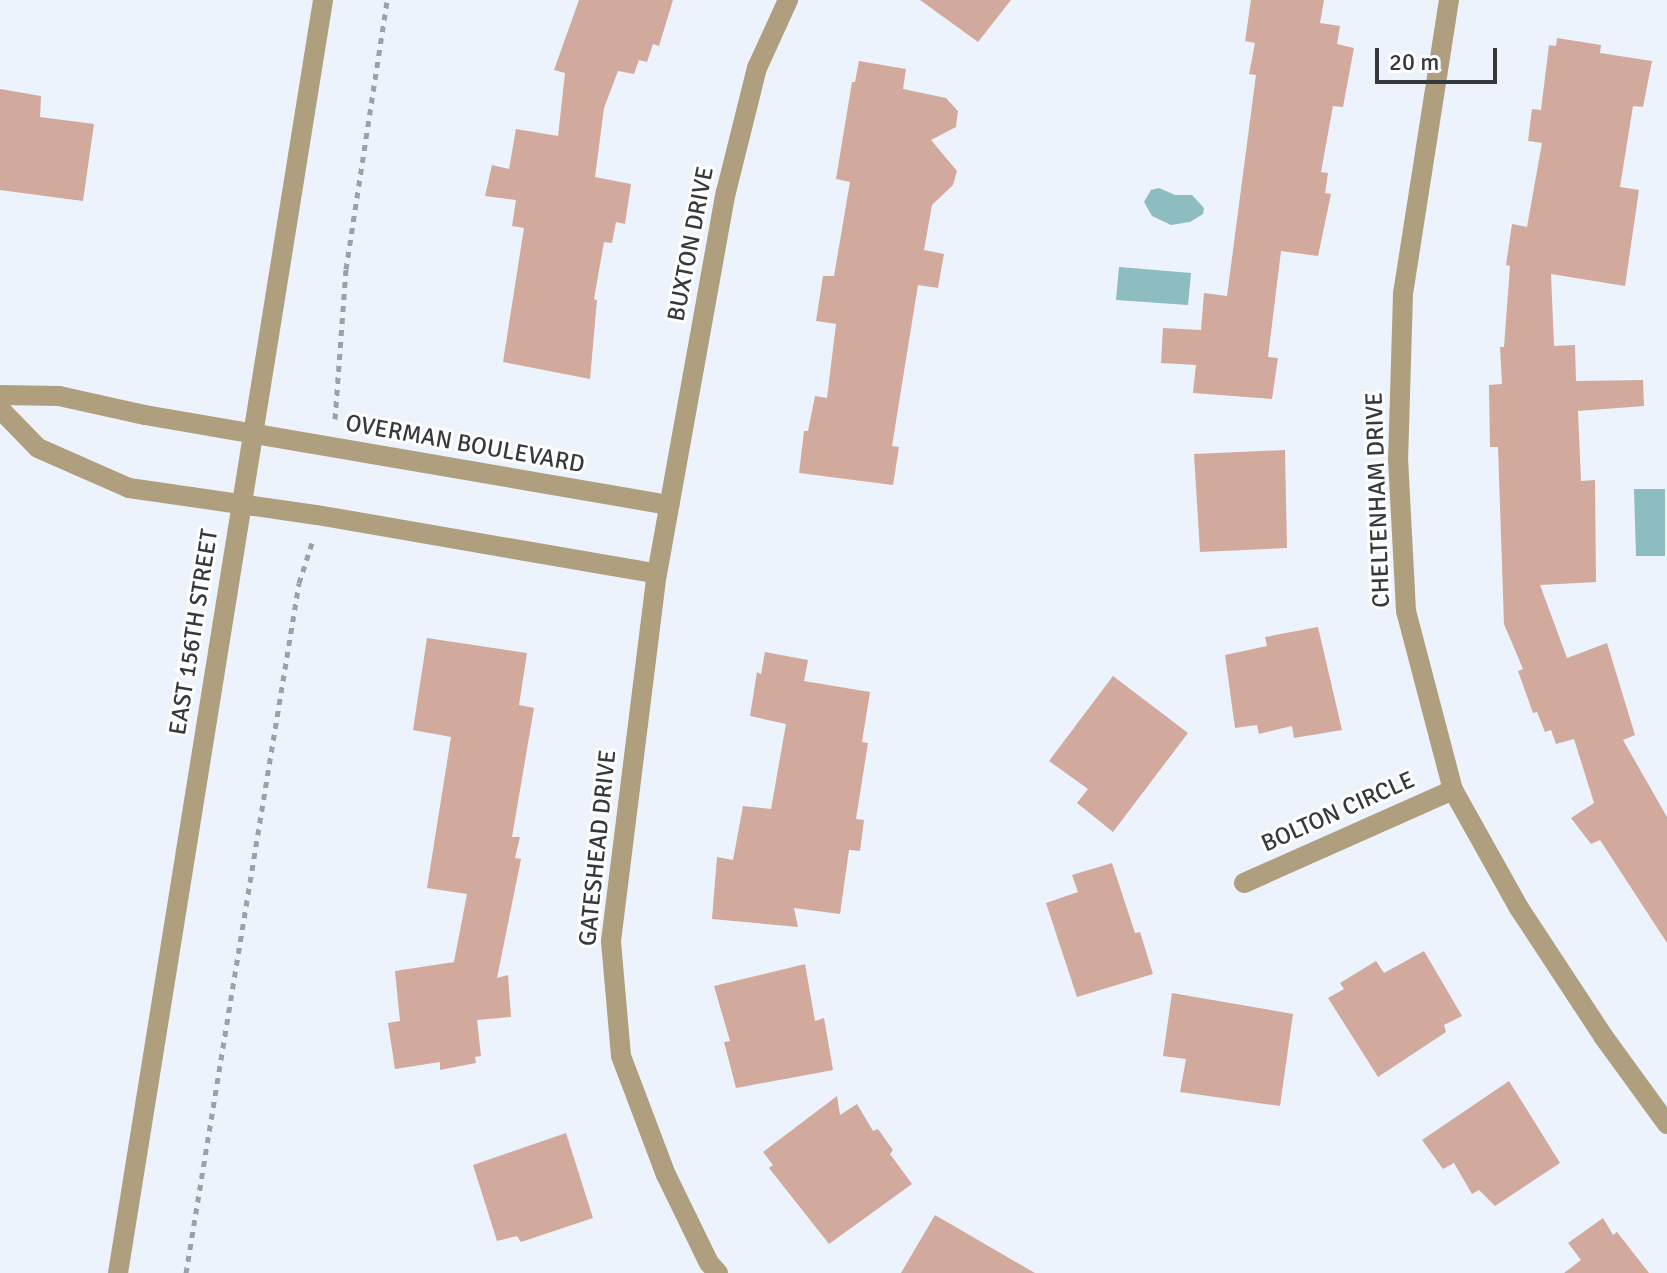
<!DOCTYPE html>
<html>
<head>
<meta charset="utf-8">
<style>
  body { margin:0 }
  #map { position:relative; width:1667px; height:1273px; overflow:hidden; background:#ecf3fc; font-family:Signika,sans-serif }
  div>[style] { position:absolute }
  .water>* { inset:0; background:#8dbdc0 }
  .building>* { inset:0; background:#d2aa9d }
  .path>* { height:5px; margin-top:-2.5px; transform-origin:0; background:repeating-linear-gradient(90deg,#9ba1a7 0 6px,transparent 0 12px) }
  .minor>* { height:20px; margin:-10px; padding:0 10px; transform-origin:10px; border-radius:10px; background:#b09f7e }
  .tertiary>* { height:20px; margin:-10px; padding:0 10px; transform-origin:10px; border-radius:10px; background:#b09f7e }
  span { translate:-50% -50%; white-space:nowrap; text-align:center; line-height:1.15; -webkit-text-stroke:6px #fff; paint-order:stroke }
  .street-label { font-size:24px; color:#36393c }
  .scale { position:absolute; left:1375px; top:48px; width:122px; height:36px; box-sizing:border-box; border:4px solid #36393c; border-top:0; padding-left:10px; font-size:24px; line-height:28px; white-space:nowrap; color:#36393c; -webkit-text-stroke:6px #fff; paint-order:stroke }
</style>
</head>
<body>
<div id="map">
  <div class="water">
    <div style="clip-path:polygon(1159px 188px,1175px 195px,1192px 195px,1204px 208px,1203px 214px,1190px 222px,1171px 225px,1152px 216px,1144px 202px,1151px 190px)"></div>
    <div style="clip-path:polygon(1119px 267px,1191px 273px,1188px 305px,1116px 300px)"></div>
    <div style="clip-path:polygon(1634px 489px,1665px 489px,1665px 556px,1636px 556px)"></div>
  </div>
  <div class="building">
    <div style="clip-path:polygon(579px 0,673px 0,659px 46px,653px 44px,647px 62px,639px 60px,634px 74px,618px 71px,604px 108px,595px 177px,631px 184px,625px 224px,616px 222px,612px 243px,604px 242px,594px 299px,597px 300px,590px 379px,503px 362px,524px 228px,512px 226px,516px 200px,485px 196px,492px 165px,509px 169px,516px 129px,558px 136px,565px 73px,554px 70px)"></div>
    <div style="clip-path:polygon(920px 0,1011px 0,978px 42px)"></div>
    <div style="clip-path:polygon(1251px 0,1324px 0,1320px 23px,1340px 26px,1337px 44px,1354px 48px,1343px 107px,1333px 106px,1321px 172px,1328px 173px,1325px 193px,1331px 194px,1318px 256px,1281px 251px,1268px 357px,1278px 358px,1272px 399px,1193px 393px,1196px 365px,1161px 363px,1163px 328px,1201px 330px,1204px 293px,1227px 296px,1256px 75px,1249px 74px,1255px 43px,1245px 41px)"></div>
    <div style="clip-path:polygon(1557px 38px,1601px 45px,1600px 53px,1652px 61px,1643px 107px,1633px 106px,1620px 187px,1639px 190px,1625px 286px,1551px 274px,1554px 346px,1575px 345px,1576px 381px,1643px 380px,1644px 406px,1578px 411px,1581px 481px,1595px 480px,1596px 582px,1540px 585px,1567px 658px,1607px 643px,1635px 735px,1623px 740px,1667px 817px,1667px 943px,1600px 840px,1591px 844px,1571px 818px,1594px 803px,1574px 739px,1556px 744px,1551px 730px,1545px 732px,1537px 712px,1533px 713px,1518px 671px,1523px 669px,1504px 624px,1498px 447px,1490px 447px,1489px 385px,1502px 384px,1500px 347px,1504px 347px,1510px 266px,1506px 265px,1512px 224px,1527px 227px,1542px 143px,1528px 141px,1532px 109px,1541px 110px,1549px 45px,1556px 46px)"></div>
    <div style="clip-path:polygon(859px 61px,906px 69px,903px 89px,946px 98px,958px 111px,956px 127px,931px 140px,957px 171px,953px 185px,932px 205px,924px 250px,944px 254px,938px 288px,918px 285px,892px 446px,899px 447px,893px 485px,799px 473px,804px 431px,808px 431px,815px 396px,827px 398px,836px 324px,816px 321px,823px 276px,834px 276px,850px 182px,836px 179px,852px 82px,855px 82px)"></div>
    <div style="clip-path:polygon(0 89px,41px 96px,40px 117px,94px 124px,83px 201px,0 190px)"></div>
    <div style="clip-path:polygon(1285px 450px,1287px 548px,1200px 552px,1194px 454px)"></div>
    <div style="clip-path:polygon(1318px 627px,1342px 730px,1294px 738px,1292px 726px,1259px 734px,1257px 725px,1235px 728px,1225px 655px,1267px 646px,1265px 637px)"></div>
    <div style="clip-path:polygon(427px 638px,527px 653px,519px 705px,534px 708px,512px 837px,520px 837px,515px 858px,521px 859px,497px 978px,508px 975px,511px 1017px,477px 1020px,481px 1056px,475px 1057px,476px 1063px,440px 1070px,440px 1062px,395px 1069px,388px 1023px,400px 1021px,395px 971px,454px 962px,467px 894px,427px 888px,451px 737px,413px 730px)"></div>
    <div style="clip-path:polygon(765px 652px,808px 660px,804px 681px,870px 692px,862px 742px,868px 743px,856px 819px,864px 820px,860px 851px,849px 850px,840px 914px,794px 908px,798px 927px,712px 919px,717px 857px,733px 860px,743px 806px,771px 809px,786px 724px,750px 716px,757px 672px,761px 674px)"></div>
    <div style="clip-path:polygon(1113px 676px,1188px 733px,1113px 832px,1077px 803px,1088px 789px,1049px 761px)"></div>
    <div style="clip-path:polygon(1112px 863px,1135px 933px,1140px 932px,1153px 974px,1077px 997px,1046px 903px,1078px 892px,1072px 875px)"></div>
    <div style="clip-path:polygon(1424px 951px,1462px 1016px,1444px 1025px,1446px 1032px,1378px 1077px,1328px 998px,1344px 989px,1340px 983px,1376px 961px,1384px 973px)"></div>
    <div style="clip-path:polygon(805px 964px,815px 1021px,824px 1018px,833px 1070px,736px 1088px,724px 1042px,730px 1041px,714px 986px)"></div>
    <div style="clip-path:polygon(1172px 993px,1293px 1014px,1280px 1106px,1180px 1092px,1186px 1059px,1163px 1056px)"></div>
    <div style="clip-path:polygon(1509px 1081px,1560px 1163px,1495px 1206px,1479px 1190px,1472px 1194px,1454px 1163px,1443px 1169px,1422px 1140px)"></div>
    <div style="clip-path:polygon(837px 1096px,840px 1115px,857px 1104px,873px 1131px,878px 1129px,893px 1150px,890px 1154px,912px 1184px,829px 1244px,769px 1168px,773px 1165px,763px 1152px)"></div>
    <div style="clip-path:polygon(566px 1133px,593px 1218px,521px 1242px,517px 1236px,497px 1241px,473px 1165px)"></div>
    <div style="clip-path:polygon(935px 1215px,1035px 1273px,901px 1273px)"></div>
    <div style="clip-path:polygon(1603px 1218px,1613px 1235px,1617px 1232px,1649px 1273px,1564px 1273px,1581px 1260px,1568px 1243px)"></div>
  </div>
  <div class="path">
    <div style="left:335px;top:419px;width:150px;rotate:-85.8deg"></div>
    <div style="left:346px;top:269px;width:272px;rotate:-81.3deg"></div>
    <div style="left:186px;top:1273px;width:699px;rotate:-80.7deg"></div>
    <div style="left:299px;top:583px;width:42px;rotate:-72deg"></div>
  </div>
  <div class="minor">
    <div style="left:1449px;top:0;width:298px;rotate:98.9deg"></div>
    <div style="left:1403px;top:294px;width:164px;rotate:91.7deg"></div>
    <div style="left:1398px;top:458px;width:153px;rotate:87deg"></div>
    <div style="left:1406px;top:611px;width:185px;rotate:75.3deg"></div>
    <div style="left:1453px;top:790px;width:135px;rotate:60.8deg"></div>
    <div style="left:1519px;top:908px;width:153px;rotate:56.7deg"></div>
    <div style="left:1603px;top:1036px;width:109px;rotate:54deg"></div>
    <div style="left:0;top:395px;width:59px;rotate:1deg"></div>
    <div style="left:59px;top:396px;width:88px;rotate:12.5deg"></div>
    <div style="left:145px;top:415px;width:532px;rotate:9.75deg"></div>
    <div style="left:0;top:409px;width:54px;rotate:45.7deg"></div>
    <div style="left:38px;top:448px;width:99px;rotate:23.7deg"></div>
    <div style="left:129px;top:488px;width:190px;rotate:8.2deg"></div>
    <div style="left:317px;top:515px;width:345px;rotate:9.8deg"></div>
    <div style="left:1244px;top:883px;width:229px;rotate:-24deg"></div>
    <div style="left:718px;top:1273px;width:13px;rotate:-132deg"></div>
    <div style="left:709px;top:1263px;width:98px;rotate:-116deg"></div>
    <div style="left:666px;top:1175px;width:127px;rotate:-110.7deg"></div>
    <div style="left:621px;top:1056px;width:115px;rotate:-95deg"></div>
    <div style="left:611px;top:941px;width:370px;rotate:-82.9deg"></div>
    <div style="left:657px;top:574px;width:388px;rotate:-79.8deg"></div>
    <div style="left:726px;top:192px;width:128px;rotate:-76deg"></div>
    <div style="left:757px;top:68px;width:75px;rotate:-65.5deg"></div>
  </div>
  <div class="tertiary">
    <div style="left:118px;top:1273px;width:1289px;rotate:-80.85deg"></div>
  </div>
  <div class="street-label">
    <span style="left:691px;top:244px;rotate:-79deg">BUXTON DRIVE</span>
    <span style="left:465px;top:444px;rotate:10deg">OVERMAN BOULEVARD</span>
    <span style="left:1378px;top:500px;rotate:-92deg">CHELTENHAM DRIVE</span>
    <span style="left:194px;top:632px;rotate:-81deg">EAST 156TH STREET</span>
    <span style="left:1338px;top:812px;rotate:-24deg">BOLTON CIRCLE</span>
    <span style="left:598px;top:848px;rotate:-84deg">GATESHEAD DRIVE</span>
  </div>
  <div class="scale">20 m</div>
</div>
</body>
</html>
